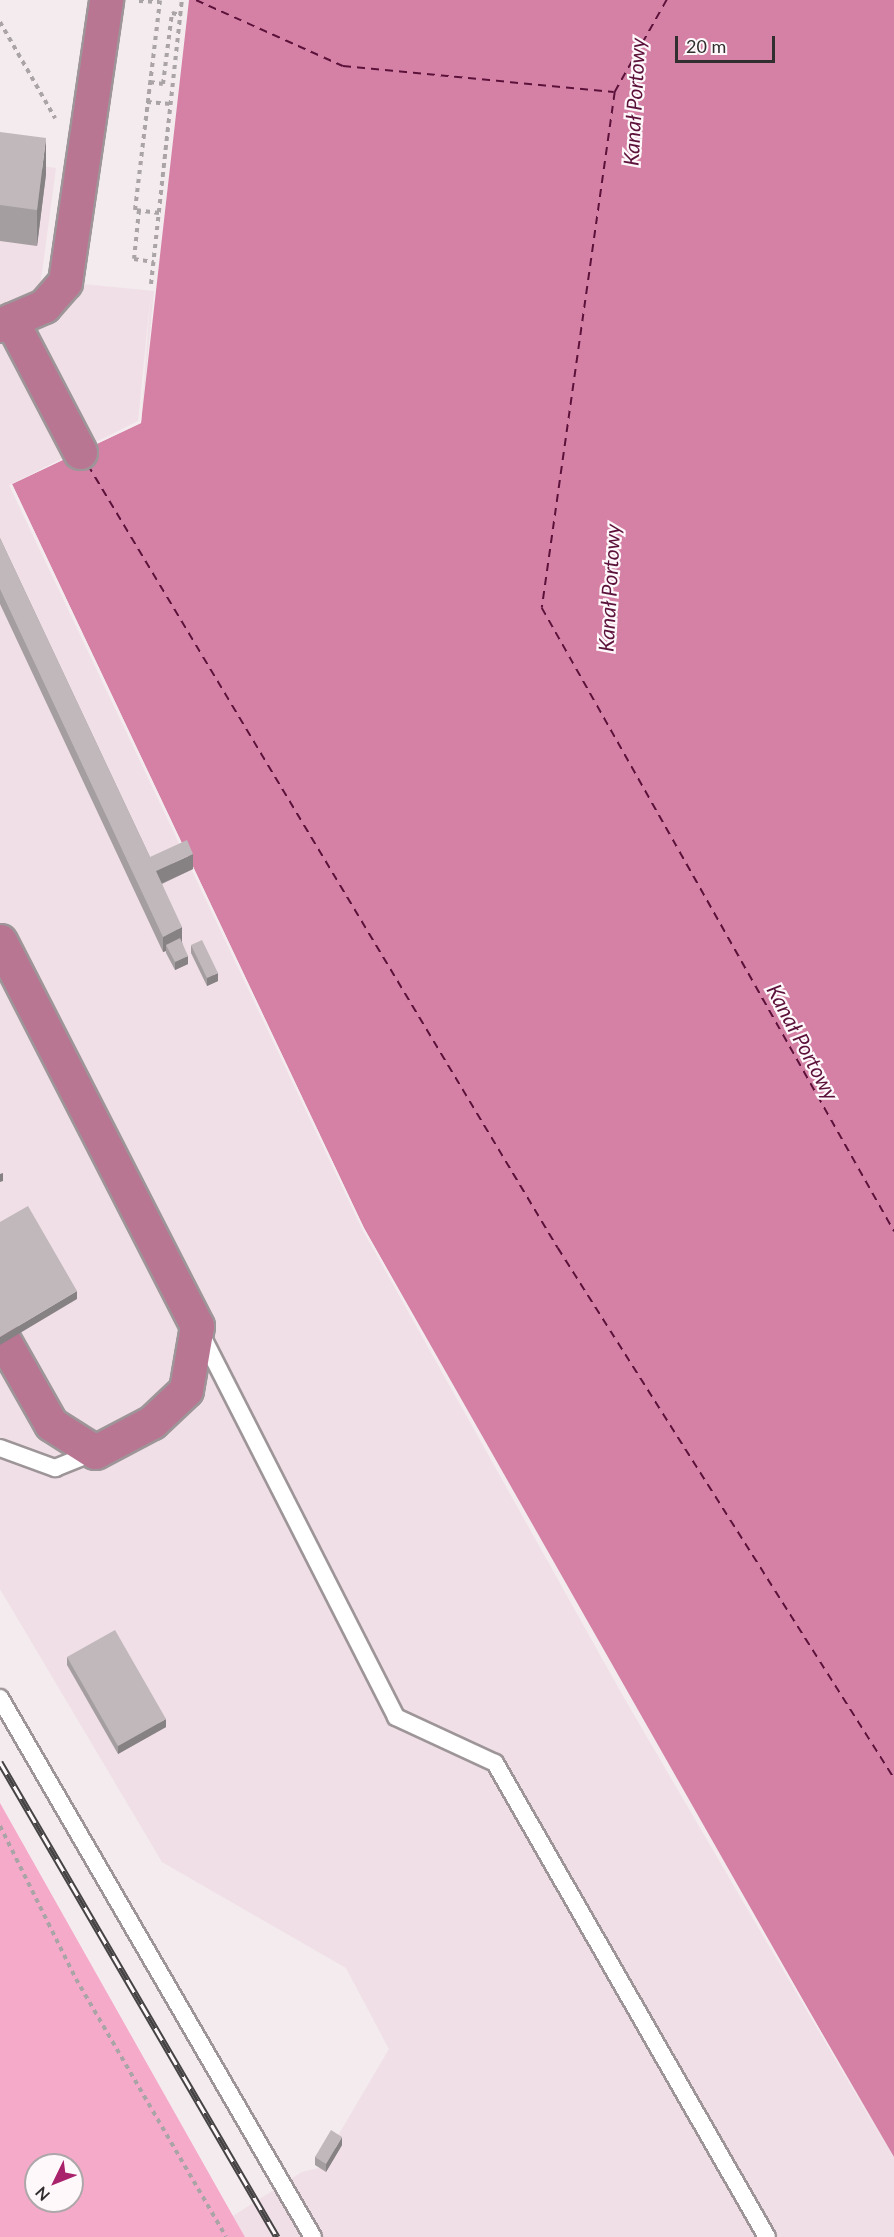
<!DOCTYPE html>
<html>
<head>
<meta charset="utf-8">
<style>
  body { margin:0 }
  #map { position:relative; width:894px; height:2237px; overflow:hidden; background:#f3ebee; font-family:Lato,sans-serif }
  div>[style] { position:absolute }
  .built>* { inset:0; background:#f0dfe6 }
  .green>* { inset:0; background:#f6aaca }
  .water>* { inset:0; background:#d481a5 }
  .pier>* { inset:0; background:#f3ebee }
  .ferry>* { height:1.5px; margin-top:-0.75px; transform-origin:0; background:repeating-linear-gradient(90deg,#5c113a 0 8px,transparent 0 14px) }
  .path>* { height:4px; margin-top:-2px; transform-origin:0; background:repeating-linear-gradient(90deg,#aaa4a6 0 4.5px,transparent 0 9px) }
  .roads { filter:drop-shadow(2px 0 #9d9598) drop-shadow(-2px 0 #9d9598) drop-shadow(0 2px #9d9598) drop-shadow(0 -2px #9d9598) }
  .lane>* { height:16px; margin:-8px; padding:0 8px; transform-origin:8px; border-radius:8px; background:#fff }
  .highway>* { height:33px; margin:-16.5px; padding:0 16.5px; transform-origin:16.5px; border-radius:16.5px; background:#b97693 }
  .rail>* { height:7px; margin-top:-3.5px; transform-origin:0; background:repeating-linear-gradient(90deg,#fff8fb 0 14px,#464344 0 28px); box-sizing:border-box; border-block:2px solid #464344 }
  .wall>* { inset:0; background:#a59ea1 }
  .shaded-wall>* { inset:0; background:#868183 }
  .building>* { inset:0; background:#c0b8bb }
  span { translate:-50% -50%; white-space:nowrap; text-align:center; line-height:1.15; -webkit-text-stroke:4.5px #fff8fb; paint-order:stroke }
  .water-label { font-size:21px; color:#5c113a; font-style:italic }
  .north { position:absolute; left:24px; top:2153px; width:60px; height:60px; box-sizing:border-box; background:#fff8fb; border:2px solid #ada7a9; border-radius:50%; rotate:227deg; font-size:16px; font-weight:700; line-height:24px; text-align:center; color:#312e2f }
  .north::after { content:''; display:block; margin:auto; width:21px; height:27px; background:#a9236c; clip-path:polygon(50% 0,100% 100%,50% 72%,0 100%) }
  .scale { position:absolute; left:675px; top:36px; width:100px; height:27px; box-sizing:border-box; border:3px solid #312e2f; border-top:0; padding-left:8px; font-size:18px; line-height:21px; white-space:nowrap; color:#312e2f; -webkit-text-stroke:4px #fff8fb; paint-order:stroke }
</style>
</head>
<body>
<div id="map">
  <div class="built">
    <div style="clip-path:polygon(0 161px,56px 168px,41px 280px,154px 291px,141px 423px,12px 484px,364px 1228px,625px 1694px,894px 2157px,894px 2237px,245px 2237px,233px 2216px,302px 2172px,319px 2168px,389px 2049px,346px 1968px,162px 1862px,0 1589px)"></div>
  </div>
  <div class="green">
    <div style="clip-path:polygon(evenodd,0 1803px,233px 2216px,245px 2237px,0 2237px,0 1803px,36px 2165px,72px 2165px,72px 2201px,36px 2201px,36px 2165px)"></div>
  </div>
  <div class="water">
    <div style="clip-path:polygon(189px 0,894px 0,894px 2157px,625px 1694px,364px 1228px,12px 484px,141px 423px)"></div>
  </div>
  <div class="pier">
    <div style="clip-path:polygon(151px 291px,141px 423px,12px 484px,364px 1228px,894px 2160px,623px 1696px,362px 1229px,9px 485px,138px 421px)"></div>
  </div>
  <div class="ferry">
    <div style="left:196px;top:0;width:161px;rotate:24.2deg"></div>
    <div style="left:343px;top:66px;width:272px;rotate:5.5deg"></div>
    <div style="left:667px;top:0;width:106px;rotate:119.5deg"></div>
    <div style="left:615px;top:92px;width:521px;rotate:98.05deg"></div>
    <div style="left:542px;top:608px;width:716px;rotate:60.53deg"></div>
    <div style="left:88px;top:465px;width:913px;rotate:59.03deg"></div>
    <div style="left:558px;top:1248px;width:628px;rotate:57.63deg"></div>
  </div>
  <div class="path">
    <div style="left:139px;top:1px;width:20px;rotate:3deg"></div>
    <div style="left:0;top:22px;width:111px;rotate:60.2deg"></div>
    <div style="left:150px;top:82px;width:13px;rotate:9deg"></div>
    <div style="left:163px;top:84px;width:72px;rotate:-82.8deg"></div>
    <div style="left:172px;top:13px;width:9px;rotate:13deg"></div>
    <div style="left:147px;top:102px;width:24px;rotate:5deg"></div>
    <div style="left:139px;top:210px;width:49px;rotate:95.8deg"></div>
    <div style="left:134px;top:259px;width:20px;rotate:9deg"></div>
    <div style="left:159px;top:213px;width:24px;rotate:-173deg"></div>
    <div style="left:135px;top:210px;width:211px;rotate:-83.2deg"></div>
    <div style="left:151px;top:284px;width:286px;rotate:-83.8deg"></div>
    <div style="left:0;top:1826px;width:171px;rotate:63.6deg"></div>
    <div style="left:76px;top:1979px;width:298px;rotate:59.8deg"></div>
  </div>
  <div class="roads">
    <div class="lane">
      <div style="left:200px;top:1332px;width:432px;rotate:63deg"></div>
      <div style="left:396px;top:1717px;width:109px;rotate:24.9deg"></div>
      <div style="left:495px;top:1763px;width:546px;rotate:60.15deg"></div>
      <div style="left:0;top:1448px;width:59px;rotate:20deg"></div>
      <div style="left:55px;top:1468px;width:43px;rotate:-21.8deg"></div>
      <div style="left:0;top:1698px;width:623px;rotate:59.86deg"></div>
    </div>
    <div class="highway">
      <div style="left:11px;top:320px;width:149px;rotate:62.4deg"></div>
      <div style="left:0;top:325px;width:48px;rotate:-23.4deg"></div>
      <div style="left:44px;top:306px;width:32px;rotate:-49deg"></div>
      <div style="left:65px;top:282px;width:285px;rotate:-81.7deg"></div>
      <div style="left:0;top:941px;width:432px;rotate:62.9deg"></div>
      <div style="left:197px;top:1326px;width:65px;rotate:99.8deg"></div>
      <div style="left:186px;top:1390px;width:47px;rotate:136.7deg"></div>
      <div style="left:152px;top:1422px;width:64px;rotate:152.2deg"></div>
      <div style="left:95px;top:1452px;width:52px;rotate:-147.5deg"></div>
      <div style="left:51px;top:1424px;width:103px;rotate:-119.5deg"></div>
    </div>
  </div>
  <div class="rail">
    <div style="left:0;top:1762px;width:550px;rotate:59.75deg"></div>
  </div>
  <div class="wall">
    <div style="clip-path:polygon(0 132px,46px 174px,37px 246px,0 241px)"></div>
    <div style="clip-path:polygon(0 538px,150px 857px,193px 869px,162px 884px,182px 942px,188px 964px,175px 970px,166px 953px,166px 951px,163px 952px,0 604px)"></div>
    <div style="clip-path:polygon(191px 945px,218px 981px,207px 986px,191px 953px)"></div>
    <div style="clip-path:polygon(67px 1657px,166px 1727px,118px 1754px,67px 1665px)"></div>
    <div style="clip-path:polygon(342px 2145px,326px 2172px,315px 2165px,315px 2157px)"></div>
  </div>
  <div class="shaded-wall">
    <div style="clip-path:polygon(46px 138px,46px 174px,37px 246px,37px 210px)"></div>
    <div style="clip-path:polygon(193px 854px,193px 869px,156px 886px,156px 871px)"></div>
    <div style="clip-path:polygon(182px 927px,182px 943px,166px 945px,166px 951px,163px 952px,163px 937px)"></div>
    <div style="clip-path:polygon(188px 956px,188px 964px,175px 970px,175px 962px)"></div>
    <div style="clip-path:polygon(218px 973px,218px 981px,207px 986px,207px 978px)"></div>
    <div style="clip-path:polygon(3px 1173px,3px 1181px,0 1182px,0 1174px)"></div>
    <div style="clip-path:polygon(77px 1291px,77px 1299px,0 1345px,0 1337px)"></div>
    <div style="clip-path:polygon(166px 1719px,166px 1727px,118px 1754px,118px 1746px)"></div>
    <div style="clip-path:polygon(342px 2137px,342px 2145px,326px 2172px,326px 2164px)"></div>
  </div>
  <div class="building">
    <div style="clip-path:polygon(0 132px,46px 138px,37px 210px,0 205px)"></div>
    <div style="clip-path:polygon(0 538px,150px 857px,187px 840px,193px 854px,156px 871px,182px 927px,163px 937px,0 589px)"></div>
    <div style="clip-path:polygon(180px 938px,188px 956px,175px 962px,166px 945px)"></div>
    <div style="clip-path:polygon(202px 940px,218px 973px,207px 978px,191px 945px)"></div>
    <div style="clip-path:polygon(28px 1206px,77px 1291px,0 1337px,0 1222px)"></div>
    <div style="clip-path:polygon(115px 1630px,166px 1719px,118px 1746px,67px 1657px)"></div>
    <div style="clip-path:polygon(331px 2130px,342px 2137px,326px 2164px,315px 2157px)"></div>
  </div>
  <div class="water-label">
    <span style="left:634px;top:102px;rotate:-87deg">Kanał Portowy</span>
    <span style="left:609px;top:588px;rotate:-87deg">Kanał Portowy</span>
    <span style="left:803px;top:1042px;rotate:62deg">Kanał Portowy</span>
  </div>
  <div class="north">N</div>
  <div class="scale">20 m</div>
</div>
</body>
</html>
